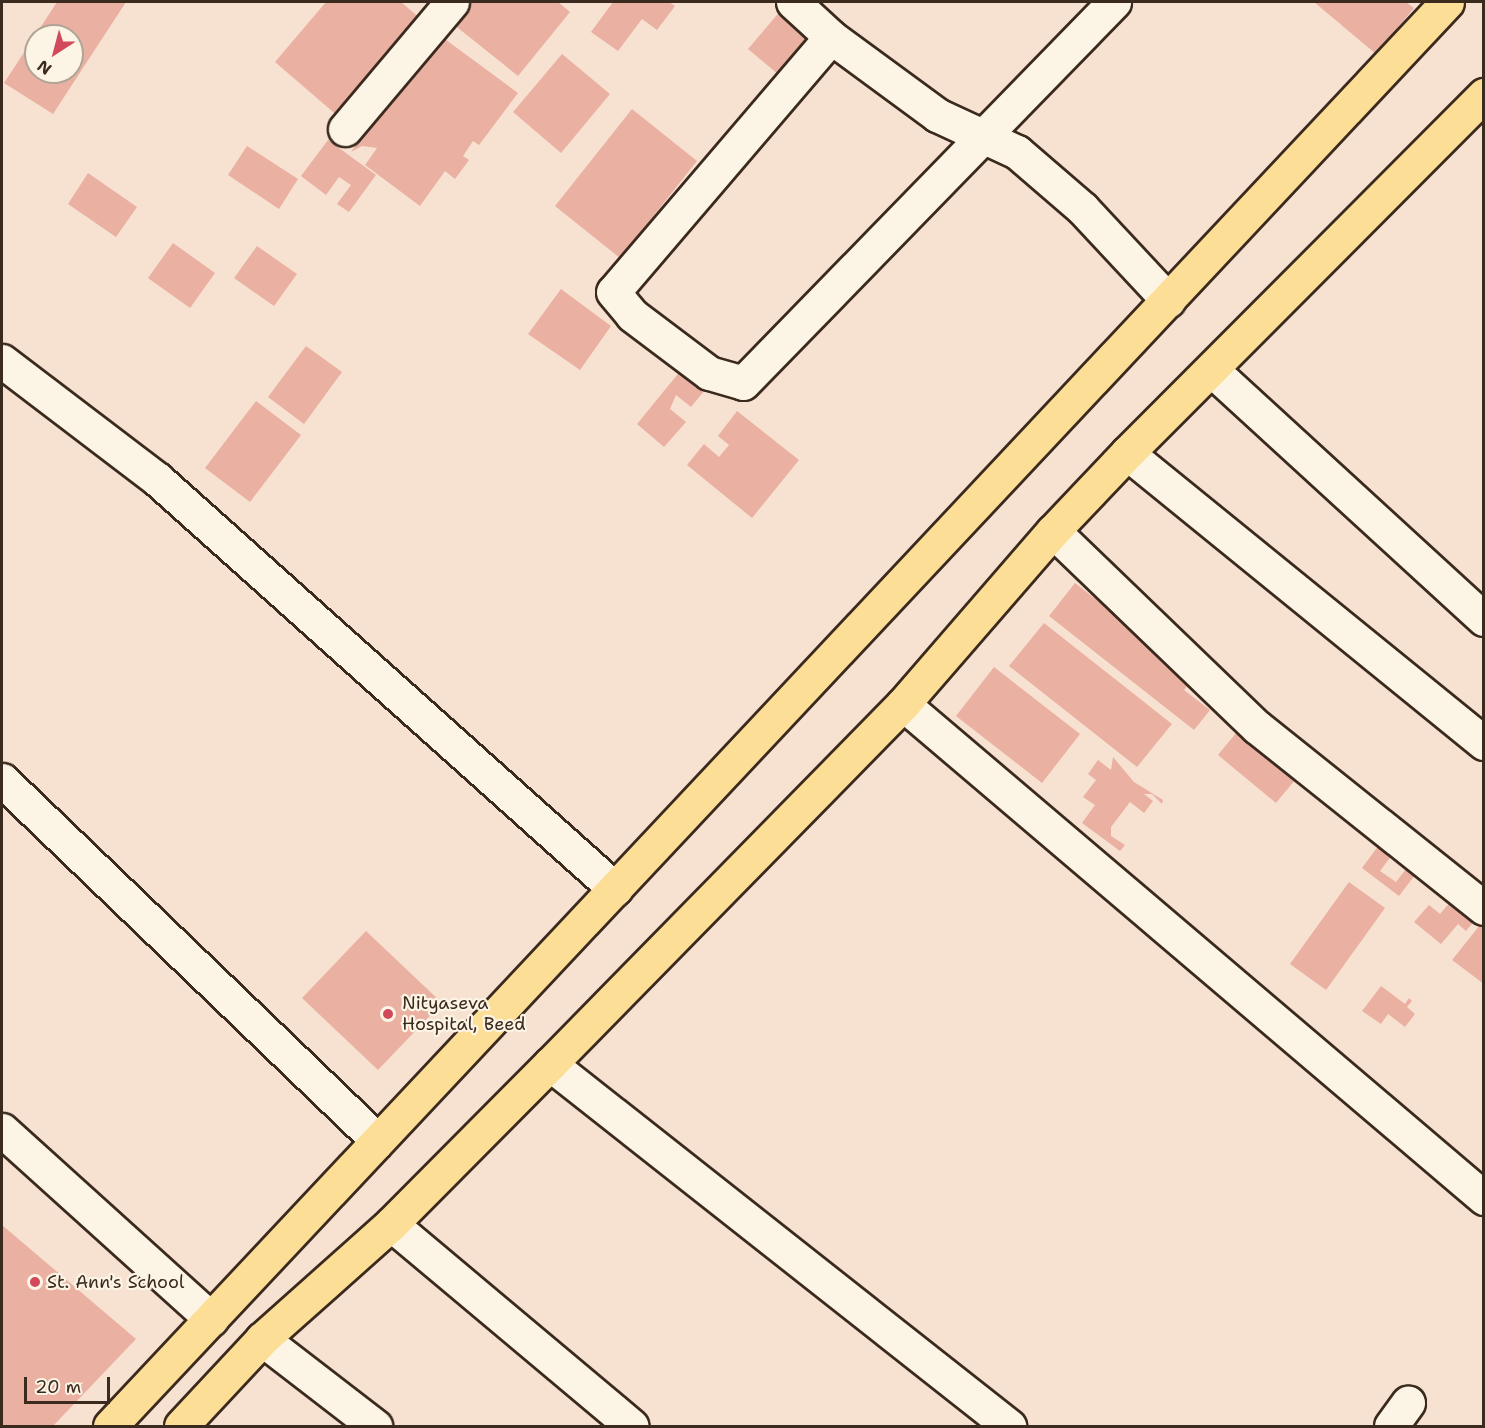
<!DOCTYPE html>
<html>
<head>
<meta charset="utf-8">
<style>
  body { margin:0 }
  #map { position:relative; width:1485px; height:1428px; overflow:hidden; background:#f7e1d1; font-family:"Shantell Sans",sans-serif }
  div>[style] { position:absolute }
  .building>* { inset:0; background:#eab1a3 }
  .roads { filter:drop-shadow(2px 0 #3b2a1e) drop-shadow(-2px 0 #3b2a1e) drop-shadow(0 2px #3b2a1e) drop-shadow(0 -2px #3b2a1e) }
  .street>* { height:33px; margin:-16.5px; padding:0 16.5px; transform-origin:16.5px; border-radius:16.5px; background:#fcf5e5 }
  .primary>* { height:33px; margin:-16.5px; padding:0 16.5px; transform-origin:16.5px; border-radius:16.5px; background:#fdde96 }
  .dots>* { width:16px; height:16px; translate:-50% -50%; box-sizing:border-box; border:3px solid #fcf5e5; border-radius:50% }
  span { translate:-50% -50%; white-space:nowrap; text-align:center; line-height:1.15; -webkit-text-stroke:4.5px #fcf5e5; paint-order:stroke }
  .poi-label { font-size:18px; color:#3b2a1e }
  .left { translate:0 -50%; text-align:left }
  .frame { position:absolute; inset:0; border:3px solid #3b2a1e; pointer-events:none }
  .north { position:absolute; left:24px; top:24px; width:60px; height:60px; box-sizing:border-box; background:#fcf5e5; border:2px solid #afa495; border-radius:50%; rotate:216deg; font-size:16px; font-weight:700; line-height:24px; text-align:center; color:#3b2a1e }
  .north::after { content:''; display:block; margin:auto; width:21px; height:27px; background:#d1495b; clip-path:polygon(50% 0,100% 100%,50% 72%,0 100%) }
  .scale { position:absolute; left:24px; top:1377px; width:86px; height:27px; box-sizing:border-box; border:3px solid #3b2a1e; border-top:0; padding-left:8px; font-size:18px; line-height:21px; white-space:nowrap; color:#3b2a1e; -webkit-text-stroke:4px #fcf5e5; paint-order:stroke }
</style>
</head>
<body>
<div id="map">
  <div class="building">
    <div style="clip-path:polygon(evenodd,57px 2px,126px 2px,53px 114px,4px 83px,57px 2px,36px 36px,72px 36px,72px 72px,36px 72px,36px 36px)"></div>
    <div style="clip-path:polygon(326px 2px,401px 2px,422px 20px,339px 117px,275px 62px)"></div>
    <div style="clip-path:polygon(471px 2px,558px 2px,570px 12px,518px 76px,453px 24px)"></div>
    <div style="clip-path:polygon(613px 2px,669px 2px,675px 6px,657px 30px,642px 19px,618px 51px,591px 32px)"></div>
    <div style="clip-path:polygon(788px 2px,824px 33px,785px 80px,748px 49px)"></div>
    <div style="clip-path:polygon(1314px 2px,1406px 2px,1414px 8px,1376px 54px)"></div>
    <div style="clip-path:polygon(438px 34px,518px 93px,479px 145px,473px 141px,463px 156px,469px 160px,455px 179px,445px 171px,420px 206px,365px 165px,377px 148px,362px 146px,351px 152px)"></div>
    <div style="clip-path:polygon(562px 54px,610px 94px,561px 153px,513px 112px)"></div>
    <div style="clip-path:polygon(632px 109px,697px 161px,620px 258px,555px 206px)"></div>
    <div style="clip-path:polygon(328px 140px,376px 175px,349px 212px,337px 204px,351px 185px,339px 177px,326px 195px,301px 176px)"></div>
    <div style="clip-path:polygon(247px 146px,298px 179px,279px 209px,228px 175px)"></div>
    <div style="clip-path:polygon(88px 173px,137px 207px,116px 237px,68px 204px)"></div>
    <div style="clip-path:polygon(173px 243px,215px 273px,190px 308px,148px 278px)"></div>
    <div style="clip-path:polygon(257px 246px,297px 274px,274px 306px,234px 278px)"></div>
    <div style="clip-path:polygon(561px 289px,611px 326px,580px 370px,528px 334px)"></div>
    <div style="clip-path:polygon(306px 346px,342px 372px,304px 424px,268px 397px)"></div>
    <div style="clip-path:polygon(686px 364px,710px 384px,691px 407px,676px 395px,670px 409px,686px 422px,664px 447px,637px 424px)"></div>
    <div style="clip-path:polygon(256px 401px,301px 435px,250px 502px,205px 468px)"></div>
    <div style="clip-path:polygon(737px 411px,799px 460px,752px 518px,687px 465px,704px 444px,719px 457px,729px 445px,718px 436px)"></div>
    <div style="clip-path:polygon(1075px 583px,1195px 676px,1184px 690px,1210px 710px,1194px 730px,1049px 616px)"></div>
    <div style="clip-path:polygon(1044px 623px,1172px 724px,1137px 767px,1009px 666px)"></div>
    <div style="clip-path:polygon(994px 667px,1080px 734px,1042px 783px,956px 716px)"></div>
    <div style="clip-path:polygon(1245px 722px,1300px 774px,1276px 803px,1218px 755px)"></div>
    <div style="clip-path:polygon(1113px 757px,1134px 782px,1163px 800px,1162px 804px,1152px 794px,1144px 794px,1153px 801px,1144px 813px,1130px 802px,1111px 827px,1111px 836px,1125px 845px,1120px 851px,1082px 823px,1095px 805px,1083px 797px,1096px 780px,1088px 774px,1098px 760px,1111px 770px)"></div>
    <div style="clip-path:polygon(1379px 845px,1392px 855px,1380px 871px,1396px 882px,1406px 869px,1415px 875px,1399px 896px,1362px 868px)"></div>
    <div style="clip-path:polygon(1349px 882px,1385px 908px,1326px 990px,1290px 964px)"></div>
    <div style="clip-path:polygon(1459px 892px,1482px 912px,1466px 931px,1458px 924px,1441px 944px,1414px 922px,1429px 905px,1440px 914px)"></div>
    <div style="clip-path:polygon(1484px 920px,1484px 984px,1452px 960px)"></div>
    <div style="clip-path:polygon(366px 931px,442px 1003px,378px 1070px,302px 998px)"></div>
    <div style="clip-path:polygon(1381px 986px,1405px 1004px,1409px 998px,1412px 1001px,1407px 1007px,1415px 1014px,1405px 1027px,1388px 1014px,1381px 1024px,1362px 1011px)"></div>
    <div style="clip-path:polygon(2px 1225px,136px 1339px,53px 1426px,2px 1426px)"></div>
  </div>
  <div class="roads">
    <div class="street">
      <div style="left:793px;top:2px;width:52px;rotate:42.6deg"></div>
      <div style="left:831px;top:37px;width:132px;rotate:36.3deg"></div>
      <div style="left:937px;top:115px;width:88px;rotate:24.8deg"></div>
      <div style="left:1017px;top:152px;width:87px;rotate:40.8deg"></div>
      <div style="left:1083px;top:209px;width:125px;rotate:47deg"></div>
      <div style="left:831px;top:37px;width:335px;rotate:130.5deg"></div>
      <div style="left:613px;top:292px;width:30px;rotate:50deg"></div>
      <div style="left:632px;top:315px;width:96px;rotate:37deg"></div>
      <div style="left:709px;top:373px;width:35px;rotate:16deg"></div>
      <div style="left:743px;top:383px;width:532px;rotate:-45.76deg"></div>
      <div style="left:345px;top:129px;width:166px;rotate:-49.9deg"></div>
      <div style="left:2px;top:361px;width:195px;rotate:37.3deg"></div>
      <div style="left:157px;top:479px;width:615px;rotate:41.83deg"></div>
      <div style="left:1213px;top:371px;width:367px;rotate:42.5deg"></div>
      <div style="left:1127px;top:453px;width:460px;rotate:39.1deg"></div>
      <div style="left:1053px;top:531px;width:283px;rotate:43.9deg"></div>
      <div style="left:1257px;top:727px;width:290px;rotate:38.6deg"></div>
      <div style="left:903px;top:704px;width:763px;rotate:40.37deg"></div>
      <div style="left:2px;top:780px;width:521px;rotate:43.83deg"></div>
      <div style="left:550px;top:1064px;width:585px;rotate:38.26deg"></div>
      <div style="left:2px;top:1130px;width:282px;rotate:42.1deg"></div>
      <div style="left:391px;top:1224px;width:314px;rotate:40deg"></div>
      <div style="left:262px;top:1339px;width:143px;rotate:37.6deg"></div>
      <div style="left:1391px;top:1426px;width:29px;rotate:-54deg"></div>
    </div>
    <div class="primary">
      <div style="left:110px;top:1426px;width:1953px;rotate:-46.8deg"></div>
      <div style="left:181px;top:1426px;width:119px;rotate:-47deg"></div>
      <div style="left:262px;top:1339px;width:173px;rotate:-41.7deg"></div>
      <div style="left:391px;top:1224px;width:226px;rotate:-45.2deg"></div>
      <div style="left:550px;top:1064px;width:504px;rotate:-45.56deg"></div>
      <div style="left:903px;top:704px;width:229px;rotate:-49.1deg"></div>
      <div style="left:1053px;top:531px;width:108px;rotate:-46.5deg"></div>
      <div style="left:1127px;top:453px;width:506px;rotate:-45.08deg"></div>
    </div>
  </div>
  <div class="dots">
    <div style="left:388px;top:1014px;background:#d1495b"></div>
    <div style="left:35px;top:1282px;background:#d1495b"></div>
  </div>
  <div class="poi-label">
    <span class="left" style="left:402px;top:1014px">Nityaseva<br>Hospital, Beed</span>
    <span class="left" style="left:47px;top:1282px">St. Ann's School</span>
  </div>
  <div class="frame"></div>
  <div class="north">N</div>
  <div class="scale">20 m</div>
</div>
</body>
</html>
